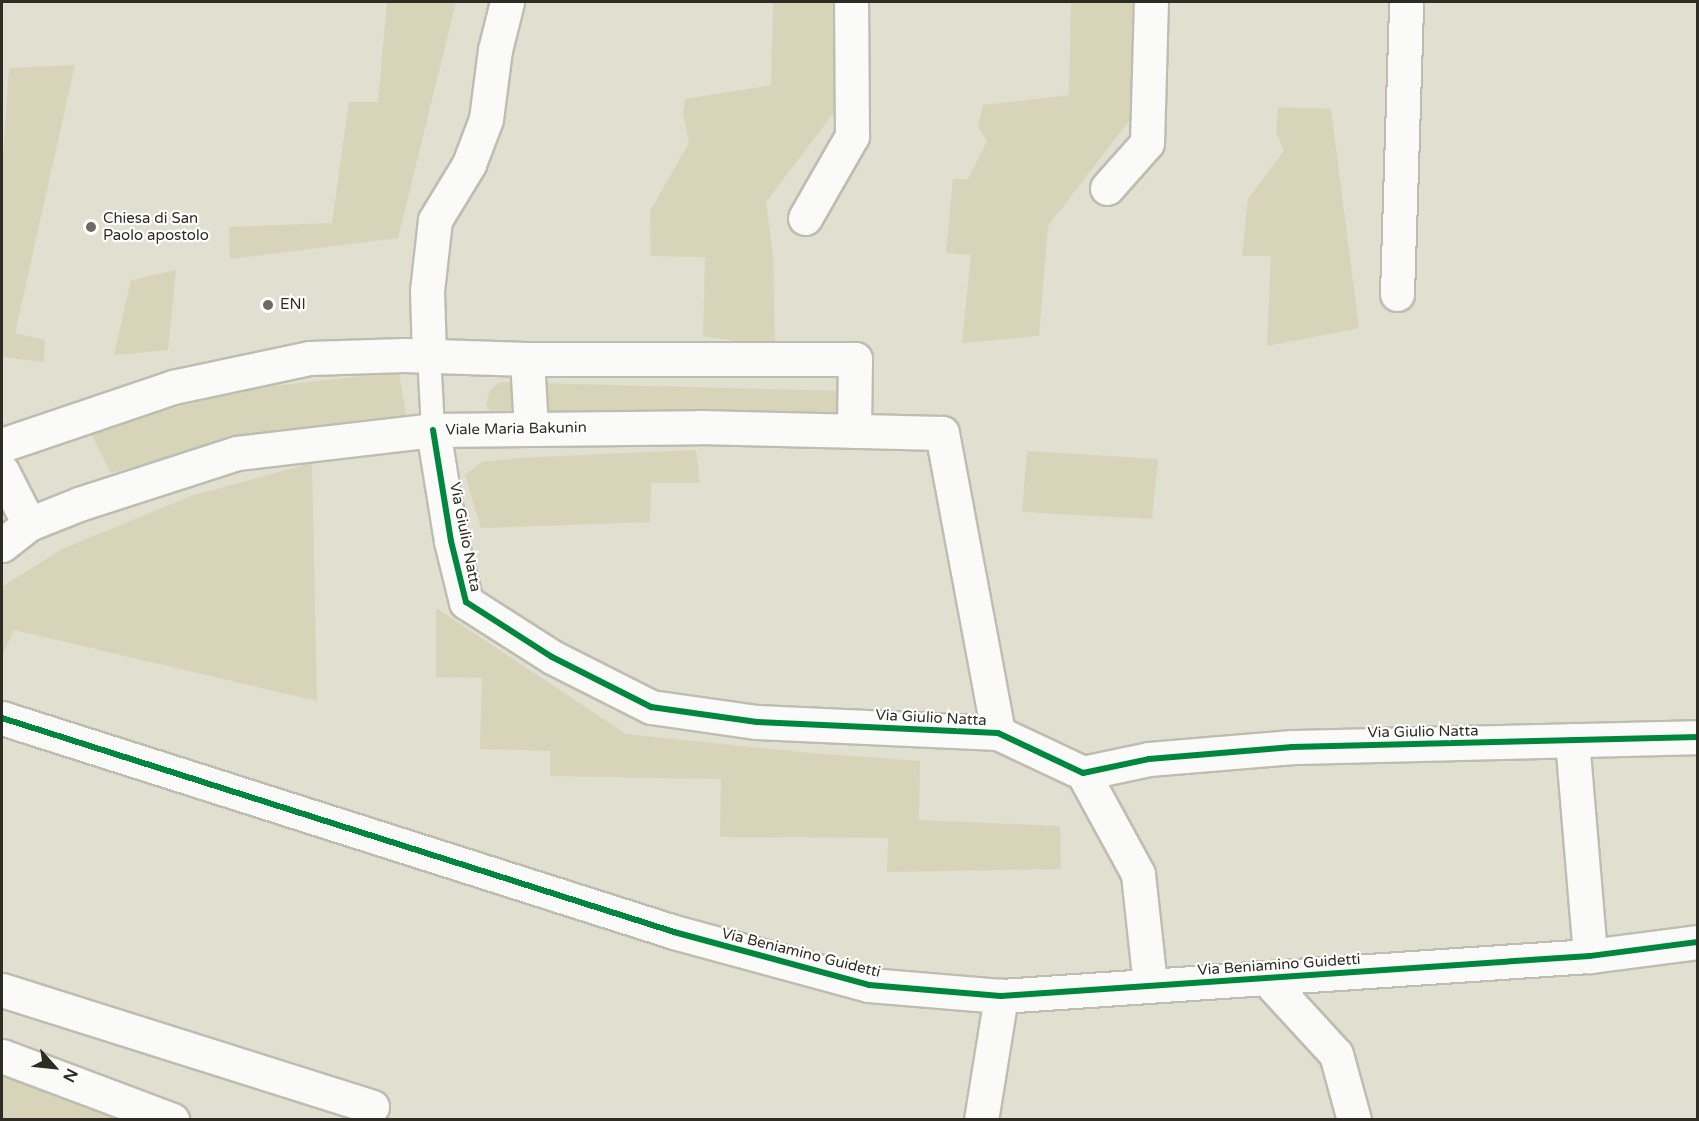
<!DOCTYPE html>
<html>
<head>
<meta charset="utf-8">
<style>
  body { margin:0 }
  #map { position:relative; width:1699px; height:1121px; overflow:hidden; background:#e1dfd0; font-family:"Varela Round",sans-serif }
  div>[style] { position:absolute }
  .green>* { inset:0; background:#d7d4b9 }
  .roads { filter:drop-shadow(2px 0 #bebdb1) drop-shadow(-2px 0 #bebdb1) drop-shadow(0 2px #bebdb1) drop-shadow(0 -2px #bebdb1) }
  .lane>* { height:22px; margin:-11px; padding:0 11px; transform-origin:11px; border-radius:11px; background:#fafaf8 }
  .street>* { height:33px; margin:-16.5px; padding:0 16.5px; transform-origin:16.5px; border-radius:16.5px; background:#fafaf8 }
  .secondary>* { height:33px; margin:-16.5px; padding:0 16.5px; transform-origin:16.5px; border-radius:16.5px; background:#fafaf8 }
  .cycleway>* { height:6px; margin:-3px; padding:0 3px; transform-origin:3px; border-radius:3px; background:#00873e }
  .dots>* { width:16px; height:16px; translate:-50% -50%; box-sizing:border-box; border:3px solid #fff; border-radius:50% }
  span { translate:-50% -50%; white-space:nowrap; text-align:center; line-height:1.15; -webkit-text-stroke:4.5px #fff; paint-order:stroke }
  .poi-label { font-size:15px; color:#2e2d23 }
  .left { translate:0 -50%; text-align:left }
  .street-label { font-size:15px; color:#2e2d23 }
  .frame { position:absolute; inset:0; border:3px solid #2e2d23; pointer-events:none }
  .north { position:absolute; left:24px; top:1037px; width:60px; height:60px; -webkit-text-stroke:4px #fff; paint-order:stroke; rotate:117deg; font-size:16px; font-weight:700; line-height:24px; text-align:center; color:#2e2d23 }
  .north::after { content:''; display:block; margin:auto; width:21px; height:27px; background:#2e2d23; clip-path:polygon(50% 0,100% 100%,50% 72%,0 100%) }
</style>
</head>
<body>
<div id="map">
  <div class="green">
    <div style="clip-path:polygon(387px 2px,456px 2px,398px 238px,230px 259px,229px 227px,332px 223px,349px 102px,378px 102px)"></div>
    <div style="clip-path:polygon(773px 2px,835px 2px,836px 110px,766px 202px,773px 256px,775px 347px,703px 336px,705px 257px,651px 256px,650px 211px,689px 143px,683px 114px,685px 99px,771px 85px)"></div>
    <div style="clip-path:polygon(1071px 2px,1132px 2px,1133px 116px,1048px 226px,1039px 336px,962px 343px,971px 255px,946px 253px,953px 179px,968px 179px,987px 141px,978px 127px,983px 105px,1069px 95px)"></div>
    <div style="clip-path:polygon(75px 65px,15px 333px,45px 340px,44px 362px,2px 357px,2px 171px,9px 68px)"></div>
    <div style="clip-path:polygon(1278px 107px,1331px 109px,1359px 328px,1267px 346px,1271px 256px,1242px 256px,1248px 199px,1284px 151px,1276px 132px)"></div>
    <div style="clip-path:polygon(176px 270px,168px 350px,114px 355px,131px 280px)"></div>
    <div style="clip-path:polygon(399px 372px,407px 419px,250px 434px,111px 473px,90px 432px,237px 390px)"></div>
    <div style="clip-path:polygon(500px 382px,839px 391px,838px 420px,508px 417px,491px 412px,486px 405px,490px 391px)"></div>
    <div style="clip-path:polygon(696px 450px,700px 483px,651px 483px,650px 522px,481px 528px,465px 475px,482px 462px,517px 458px)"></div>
    <div style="clip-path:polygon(1027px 451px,1158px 459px,1152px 519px,1022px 512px)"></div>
    <div style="clip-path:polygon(312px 463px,317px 701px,14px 630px,2px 657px,2px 587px,62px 549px,191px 496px)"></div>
    <div style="clip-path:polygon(436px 608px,626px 734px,810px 753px,920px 761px,919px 820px,1060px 826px,1061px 869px,887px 872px,888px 838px,720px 837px,721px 779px,550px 776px,550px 751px,480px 749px,482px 678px,436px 677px)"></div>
    <div style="clip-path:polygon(2px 1075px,123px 1119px,2px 1119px)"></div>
  </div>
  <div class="roads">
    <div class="lane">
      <div style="left:429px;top:355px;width:75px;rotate:86.9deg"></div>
    </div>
    <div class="street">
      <div style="left:1107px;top:188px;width:60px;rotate:-48.4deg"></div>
      <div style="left:1147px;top:143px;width:141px;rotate:-88.4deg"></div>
      <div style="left:805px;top:218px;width:95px;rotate:-60.2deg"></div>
      <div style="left:852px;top:136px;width:134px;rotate:-90.4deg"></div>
      <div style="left:1397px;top:294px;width:292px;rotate:-88.2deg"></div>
      <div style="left:429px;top:355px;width:64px;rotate:-91.8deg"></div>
      <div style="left:427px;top:291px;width:71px;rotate:-83.6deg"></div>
      <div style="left:435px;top:220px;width:66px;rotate:-58.7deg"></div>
      <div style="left:469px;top:164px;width:48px;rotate:-69.3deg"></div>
      <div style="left:486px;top:119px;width:70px;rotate:-82.6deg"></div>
      <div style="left:495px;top:50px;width:49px;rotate:-76deg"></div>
      <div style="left:527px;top:359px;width:70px;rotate:86.7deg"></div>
      <div style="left:433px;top:430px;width:112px;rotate:80.8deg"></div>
      <div style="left:451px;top:541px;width:63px;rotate:76.2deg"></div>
      <div style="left:466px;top:602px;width:102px;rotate:32.6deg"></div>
      <div style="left:552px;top:657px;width:111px;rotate:26.8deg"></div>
      <div style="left:651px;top:707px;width:107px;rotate:8.1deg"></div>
      <div style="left:757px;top:722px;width:241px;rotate:2.6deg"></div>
      <div style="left:998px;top:733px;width:94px;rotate:25.2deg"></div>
      <div style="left:1083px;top:773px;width:67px;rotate:-12deg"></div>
      <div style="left:1149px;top:759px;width:144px;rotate:-4.8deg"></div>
      <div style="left:1292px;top:747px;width:406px;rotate:-1.4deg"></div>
      <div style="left:2px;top:445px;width:181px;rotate:-18.7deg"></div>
      <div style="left:173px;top:387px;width:140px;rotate:-12deg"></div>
      <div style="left:310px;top:358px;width:94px;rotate:-1.8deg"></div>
      <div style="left:404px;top:355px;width:123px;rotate:1.9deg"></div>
      <div style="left:527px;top:359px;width:328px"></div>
      <div style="left:855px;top:359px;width:72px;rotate:90.8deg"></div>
      <div style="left:2px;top:471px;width:59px;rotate:63deg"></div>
      <div style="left:2px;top:545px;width:34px;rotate:-38deg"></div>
      <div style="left:29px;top:524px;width:54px;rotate:-21.8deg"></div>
      <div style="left:79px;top:504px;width:166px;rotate:-17.9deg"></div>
      <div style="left:237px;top:453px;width:197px;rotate:-6.7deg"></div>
      <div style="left:433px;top:430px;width:267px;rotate:-0.6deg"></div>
      <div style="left:700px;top:427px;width:242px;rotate:1.4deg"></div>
      <div style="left:942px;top:433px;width:305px;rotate:79.4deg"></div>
      <div style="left:2px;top:718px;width:705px;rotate:17.66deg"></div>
      <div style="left:674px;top:932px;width:202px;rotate:15.2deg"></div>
      <div style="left:869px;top:985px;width:132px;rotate:4.8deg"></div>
      <div style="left:1001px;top:996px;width:590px;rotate:-3.89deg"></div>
      <div style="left:1590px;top:956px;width:109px;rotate:-7.4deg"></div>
      <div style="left:1572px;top:740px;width:217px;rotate:85.2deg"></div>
      <div style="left:1083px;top:773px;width:115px;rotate:61.4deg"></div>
      <div style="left:1138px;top:874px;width:112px;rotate:83.8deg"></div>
      <div style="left:1266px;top:978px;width:103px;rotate:47.4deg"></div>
      <div style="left:1336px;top:1054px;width:68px;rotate:74.7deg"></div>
      <div style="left:2px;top:990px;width:388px;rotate:17.5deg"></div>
      <div style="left:981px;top:1120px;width:126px;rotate:-80.8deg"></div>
    </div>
    <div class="secondary">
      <div style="left:2px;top:1056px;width:182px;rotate:20.6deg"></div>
    </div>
  </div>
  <div class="cycleway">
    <div style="left:433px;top:430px;width:112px;rotate:80.8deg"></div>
    <div style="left:451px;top:541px;width:63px;rotate:76.2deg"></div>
    <div style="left:466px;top:602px;width:102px;rotate:32.6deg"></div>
    <div style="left:552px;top:657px;width:111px;rotate:26.8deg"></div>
    <div style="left:651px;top:707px;width:107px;rotate:8.1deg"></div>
    <div style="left:757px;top:722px;width:241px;rotate:2.6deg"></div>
    <div style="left:998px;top:733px;width:94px;rotate:25.2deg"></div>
    <div style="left:1083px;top:773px;width:67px;rotate:-12deg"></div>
    <div style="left:1149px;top:759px;width:144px;rotate:-4.8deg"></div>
    <div style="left:1292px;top:747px;width:406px;rotate:-1.4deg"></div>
    <div style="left:2px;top:718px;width:705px;rotate:17.66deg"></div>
    <div style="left:674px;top:932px;width:202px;rotate:15.2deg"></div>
    <div style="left:869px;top:985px;width:132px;rotate:4.8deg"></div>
    <div style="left:1001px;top:996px;width:590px;rotate:-3.89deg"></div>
    <div style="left:1590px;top:956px;width:109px;rotate:-7.4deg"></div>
  </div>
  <div class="dots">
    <div style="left:91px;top:227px;background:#6d6b60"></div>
    <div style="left:268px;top:305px;background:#6d6b60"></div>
  </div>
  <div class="poi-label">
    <span class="left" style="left:103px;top:227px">Chiesa di San<br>Paolo apostolo</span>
    <span class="left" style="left:280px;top:305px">ENI</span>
  </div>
  <div class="street-label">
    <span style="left:516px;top:429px;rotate:-1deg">Viale Maria Bakunin</span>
    <span style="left:465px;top:537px;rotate:79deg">Via Giulio Natta</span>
    <span style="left:931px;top:718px;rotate:3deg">Via Giulio Natta</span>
    <span style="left:1423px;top:732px;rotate:-1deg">Via Giulio Natta</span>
    <span style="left:801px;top:953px;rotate:14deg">Via Beniamino Guidetti</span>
    <span style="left:1279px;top:965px;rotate:-4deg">Via Beniamino Guidetti</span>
  </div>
  <div class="frame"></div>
  <div class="north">N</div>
</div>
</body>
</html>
